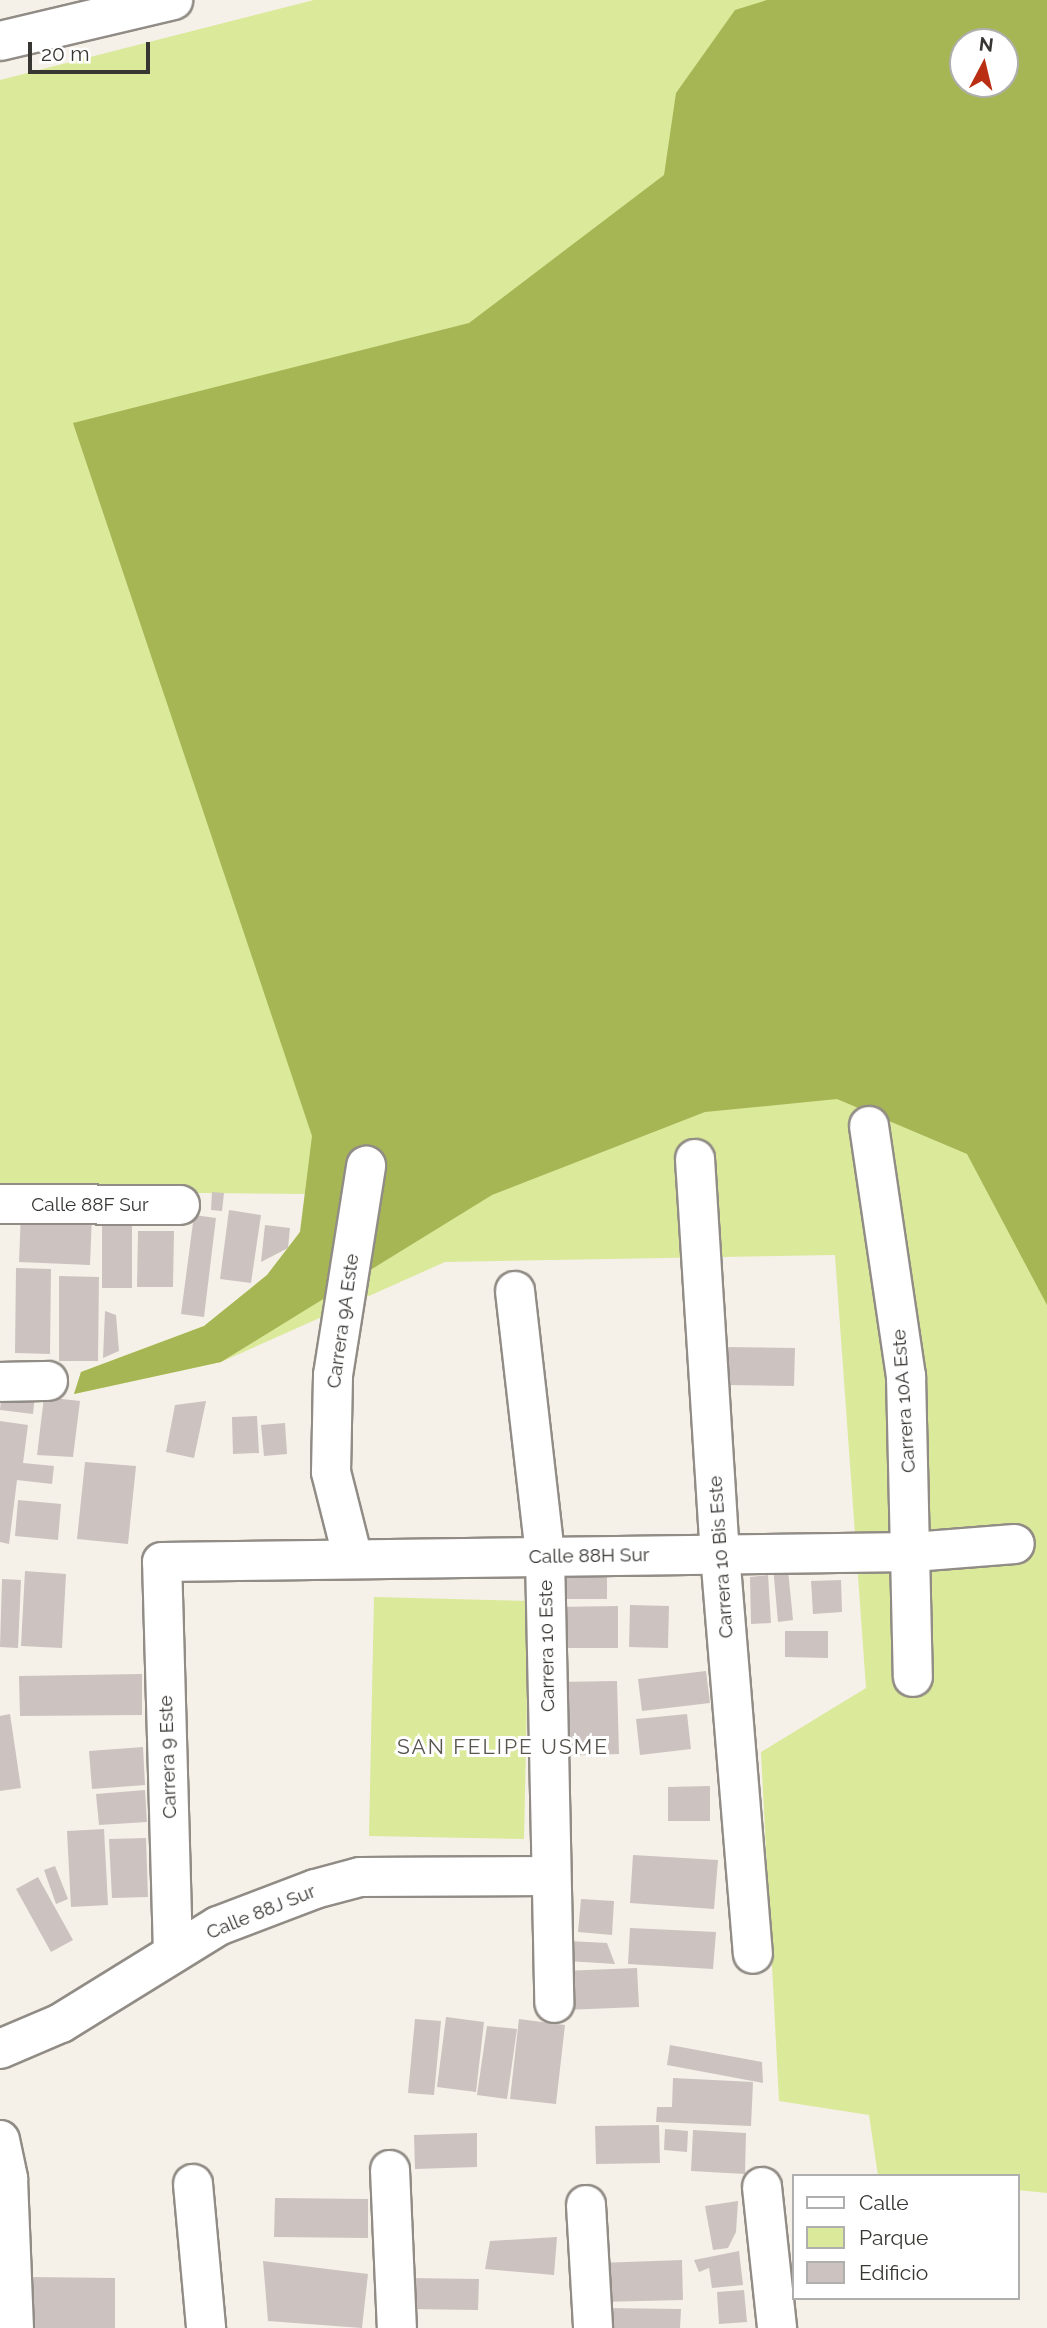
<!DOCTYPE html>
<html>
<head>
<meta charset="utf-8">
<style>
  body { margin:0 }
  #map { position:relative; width:1047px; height:2328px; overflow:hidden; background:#f5f0e8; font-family:Raleway,sans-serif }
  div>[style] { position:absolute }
  .green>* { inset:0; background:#dbe99a }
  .forest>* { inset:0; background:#a7b655 }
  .building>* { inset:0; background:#ccc2c0 }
  .roads { filter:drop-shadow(2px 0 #918c85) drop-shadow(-2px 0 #918c85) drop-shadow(0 2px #918c85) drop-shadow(0 -2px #918c85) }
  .minor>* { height:38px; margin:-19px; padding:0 19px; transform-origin:19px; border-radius:19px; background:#fff }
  span { translate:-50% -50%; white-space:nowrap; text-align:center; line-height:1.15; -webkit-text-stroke:6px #fff; paint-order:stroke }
  .street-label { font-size:19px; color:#383633 }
  .neighbourhood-label { font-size:21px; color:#58544e; letter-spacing:2px }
  .legend { position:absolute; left:792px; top:2174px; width:228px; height:126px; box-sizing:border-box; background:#fff; border:2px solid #afafad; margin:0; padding:9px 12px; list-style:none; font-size:21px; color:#383633 }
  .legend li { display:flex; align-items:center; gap:14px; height:35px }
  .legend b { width:35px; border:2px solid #afafad }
  .north { position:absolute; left:949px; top:28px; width:70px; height:70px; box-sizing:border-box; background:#fff; border:2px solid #afafad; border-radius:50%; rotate:7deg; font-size:19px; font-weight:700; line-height:28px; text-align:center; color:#383633 }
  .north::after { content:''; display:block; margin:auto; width:24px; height:32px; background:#ba2f13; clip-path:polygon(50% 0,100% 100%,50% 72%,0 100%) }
  .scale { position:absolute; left:28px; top:42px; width:122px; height:32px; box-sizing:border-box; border:4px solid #383633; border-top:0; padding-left:9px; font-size:21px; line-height:24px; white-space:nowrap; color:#383633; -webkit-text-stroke:5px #fff; paint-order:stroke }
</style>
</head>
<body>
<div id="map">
  <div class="green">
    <div style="clip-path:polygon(evenodd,314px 0,1047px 0,1047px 2193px,1017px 2190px,1017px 2176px,878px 2176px,869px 2115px,779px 2101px,761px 1752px,866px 1688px,835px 1255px,445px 1262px,221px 1362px,74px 1394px,81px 1372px,204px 1326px,267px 1275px,300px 1232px,305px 1194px,0 1191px,0 80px,314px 0,963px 42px,1005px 42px,1005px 84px,963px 84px,963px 42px)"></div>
    <div style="clip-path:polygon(374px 1597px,529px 1601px,524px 1839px,369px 1836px)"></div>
  </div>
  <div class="forest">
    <div style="clip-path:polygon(evenodd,767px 0,1047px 0,1047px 1305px,967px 1154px,837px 1099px,705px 1112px,492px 1195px,221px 1362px,74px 1394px,81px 1372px,204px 1326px,267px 1275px,300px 1232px,312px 1136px,73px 423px,469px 323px,664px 175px,676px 93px,735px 10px,767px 0,963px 42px,1005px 42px,1005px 84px,963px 84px,963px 42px)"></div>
  </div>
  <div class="building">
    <div style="clip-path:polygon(212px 1192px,224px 1193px,222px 1211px,211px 1210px)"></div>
    <div style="clip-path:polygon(229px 1210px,261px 1215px,251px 1283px,220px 1279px)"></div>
    <div style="clip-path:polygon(21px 1212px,92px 1215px,90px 1265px,19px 1262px)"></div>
    <div style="clip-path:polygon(194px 1215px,216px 1218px,204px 1317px,181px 1314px)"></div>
    <div style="clip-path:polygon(102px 1216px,132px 1216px,132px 1288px,102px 1288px)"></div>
    <div style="clip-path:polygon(265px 1225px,290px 1228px,288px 1248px,261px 1262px)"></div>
    <div style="clip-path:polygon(138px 1231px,174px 1231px,173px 1287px,137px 1287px)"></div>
    <div style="clip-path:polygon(16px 1268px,51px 1269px,50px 1354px,15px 1353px)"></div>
    <div style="clip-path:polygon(59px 1276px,99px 1277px,98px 1361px,59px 1361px)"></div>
    <div style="clip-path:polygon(105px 1311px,116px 1315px,119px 1351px,103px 1358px)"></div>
    <div style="clip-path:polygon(725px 1347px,795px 1348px,794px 1386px,725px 1385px)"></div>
    <div style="clip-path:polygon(2px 1390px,35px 1395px,33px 1414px,0 1410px)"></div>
    <div style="clip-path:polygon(44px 1397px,80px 1401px,73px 1457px,37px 1455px)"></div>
    <div style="clip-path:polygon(206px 1401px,194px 1458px,166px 1452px,175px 1405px)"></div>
    <div style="clip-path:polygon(257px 1416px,259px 1453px,233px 1454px,232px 1417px)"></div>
    <div style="clip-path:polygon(0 1421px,28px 1425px,23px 1463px,54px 1466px,52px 1484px,17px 1480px,9px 1544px,0 1542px)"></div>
    <div style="clip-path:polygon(285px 1423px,287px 1454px,264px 1456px,261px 1425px)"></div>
    <div style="clip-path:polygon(85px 1462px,136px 1466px,128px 1544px,77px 1539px)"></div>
    <div style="clip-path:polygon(18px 1500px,61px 1504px,58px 1540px,15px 1536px)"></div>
    <div style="clip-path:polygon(773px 1566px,788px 1570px,793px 1620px,778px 1622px)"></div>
    <div style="clip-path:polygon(25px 1571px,66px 1574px,62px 1648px,21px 1646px)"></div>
    <div style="clip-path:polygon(557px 1573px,607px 1573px,607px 1599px,557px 1599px)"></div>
    <div style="clip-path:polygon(768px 1575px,771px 1623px,751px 1624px,750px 1577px)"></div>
    <div style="clip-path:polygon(2px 1579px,21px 1580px,18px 1648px,0 1647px)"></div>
    <div style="clip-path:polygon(841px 1580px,842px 1612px,813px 1614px,811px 1581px)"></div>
    <div style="clip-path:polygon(630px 1605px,669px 1606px,668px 1648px,629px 1647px)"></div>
    <div style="clip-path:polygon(618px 1606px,618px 1648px,556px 1648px,555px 1607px)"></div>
    <div style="clip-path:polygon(785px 1631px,828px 1631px,828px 1658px,785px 1657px)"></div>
    <div style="clip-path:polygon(706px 1671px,710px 1703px,642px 1711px,638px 1679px)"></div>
    <div style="clip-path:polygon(142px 1674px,142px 1715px,20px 1716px,19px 1676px)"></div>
    <div style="clip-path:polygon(617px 1681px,619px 1754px,559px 1756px,557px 1682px)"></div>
    <div style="clip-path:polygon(10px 1714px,21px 1788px,0 1791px,0 1716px)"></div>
    <div style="clip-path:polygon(687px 1714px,691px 1749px,640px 1755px,636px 1719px)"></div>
    <div style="clip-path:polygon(143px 1747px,145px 1785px,92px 1789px,89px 1751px)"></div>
    <div style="clip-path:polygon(710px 1786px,710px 1821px,668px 1821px,668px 1787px)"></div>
    <div style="clip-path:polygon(145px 1790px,147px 1822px,99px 1825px,96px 1794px)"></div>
    <div style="clip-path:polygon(104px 1829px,108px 1905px,71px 1907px,67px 1831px)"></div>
    <div style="clip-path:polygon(146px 1838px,148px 1897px,112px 1898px,109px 1839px)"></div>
    <div style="clip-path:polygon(633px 1855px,718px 1860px,714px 1909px,630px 1903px)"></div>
    <div style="clip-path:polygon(55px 1866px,68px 1899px,56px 1904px,44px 1870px)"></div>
    <div style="clip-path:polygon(38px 1877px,73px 1940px,51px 1952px,16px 1889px)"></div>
    <div style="clip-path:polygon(581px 1899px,614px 1901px,612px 1935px,578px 1932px)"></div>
    <div style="clip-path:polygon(630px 1928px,716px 1932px,713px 1969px,628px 1964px)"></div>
    <div style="clip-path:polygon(568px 1941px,607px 1943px,615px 1964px,567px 1961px)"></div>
    <div style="clip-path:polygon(637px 1968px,639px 2007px,564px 2010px,562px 1971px)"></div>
    <div style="clip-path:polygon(446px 2017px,484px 2022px,476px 2092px,437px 2087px)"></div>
    <div style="clip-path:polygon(415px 2019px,441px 2021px,434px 2095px,408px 2093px)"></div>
    <div style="clip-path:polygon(519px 2019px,565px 2025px,556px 2104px,510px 2099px)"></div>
    <div style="clip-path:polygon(487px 2026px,517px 2029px,507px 2099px,477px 2095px)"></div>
    <div style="clip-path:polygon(670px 2045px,762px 2062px,763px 2083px,667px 2065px)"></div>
    <div style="clip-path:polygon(673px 2078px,753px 2082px,751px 2126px,656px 2122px,657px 2107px,672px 2107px)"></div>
    <div style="clip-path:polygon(659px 2125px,660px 2163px,596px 2164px,595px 2126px)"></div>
    <div style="clip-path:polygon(665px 2129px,688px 2131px,687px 2152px,664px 2150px)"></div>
    <div style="clip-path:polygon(693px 2130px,746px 2133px,745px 2174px,691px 2171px)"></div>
    <div style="clip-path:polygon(477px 2133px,477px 2167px,415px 2169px,414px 2135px)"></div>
    <div style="clip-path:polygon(275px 2198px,368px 2199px,368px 2238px,274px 2237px)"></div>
    <div style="clip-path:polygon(738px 2201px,736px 2232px,728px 2248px,713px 2250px,705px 2206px)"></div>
    <div style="clip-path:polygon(557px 2237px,554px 2275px,485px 2269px,490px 2241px)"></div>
    <div style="clip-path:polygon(739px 2251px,743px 2285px,712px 2288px,709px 2268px,699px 2272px,694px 2260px)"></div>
    <div style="clip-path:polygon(682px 2260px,683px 2300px,599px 2302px,598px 2263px)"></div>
    <div style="clip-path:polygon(263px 2261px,368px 2274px,362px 2328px,268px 2321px)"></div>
    <div style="clip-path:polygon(30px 2277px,115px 2278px,115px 2328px,30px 2328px)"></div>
    <div style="clip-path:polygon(408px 2278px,479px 2279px,478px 2310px,407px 2309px)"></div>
    <div style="clip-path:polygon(744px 2290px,747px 2322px,719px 2324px,717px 2292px)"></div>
    <div style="clip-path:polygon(603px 2308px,681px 2309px,680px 2328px,603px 2328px)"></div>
  </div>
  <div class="roads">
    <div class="minor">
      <div style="left:0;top:41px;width:178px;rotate:-13.3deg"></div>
      <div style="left:869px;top:1126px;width:253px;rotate:81.6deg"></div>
      <div style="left:906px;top:1376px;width:301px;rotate:88.7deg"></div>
      <div style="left:695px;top:1159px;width:396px;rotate:86.4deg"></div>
      <div style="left:720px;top:1554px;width:401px;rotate:85.3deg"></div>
      <div style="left:0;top:1204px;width:180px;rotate:0.3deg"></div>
      <div style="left:515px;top:1291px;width:267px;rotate:83.5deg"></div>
      <div style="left:545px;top:1556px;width:447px;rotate:88.8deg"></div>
      <div style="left:0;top:1382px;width:48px;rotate:-1.2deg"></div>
      <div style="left:353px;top:1559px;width:90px;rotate:-104.2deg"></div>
      <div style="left:331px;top:1472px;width:97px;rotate:-88.8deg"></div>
      <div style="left:333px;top:1375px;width:212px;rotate:-81deg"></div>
      <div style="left:173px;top:1953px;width:391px;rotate:-91.6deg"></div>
      <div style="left:162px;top:1562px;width:751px;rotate:-0.76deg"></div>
      <div style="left:913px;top:1552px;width:102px;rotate:-4.5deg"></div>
      <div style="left:0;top:2049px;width:66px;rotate:-23.1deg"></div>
      <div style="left:61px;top:2023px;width:185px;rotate:-31.7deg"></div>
      <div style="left:218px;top:1926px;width:104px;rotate:-20.9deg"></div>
      <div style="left:315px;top:1889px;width:47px;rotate:-14.9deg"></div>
      <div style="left:360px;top:1877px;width:191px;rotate:-0.3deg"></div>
      <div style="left:0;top:2140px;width:40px;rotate:78deg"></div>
      <div style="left:8px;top:2179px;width:149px;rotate:87.7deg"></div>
      <div style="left:390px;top:2170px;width:158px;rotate:87.5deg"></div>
      <div style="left:193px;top:2184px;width:145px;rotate:84.8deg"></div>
      <div style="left:762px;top:2187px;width:142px;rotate:83.9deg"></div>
      <div style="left:586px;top:2205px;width:123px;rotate:86.7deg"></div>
    </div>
  </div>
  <div class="street-label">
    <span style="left:90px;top:1205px">Calle 88F Sur</span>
    <span style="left:343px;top:1321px;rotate:-82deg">Carrera 9A Este</span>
    <span style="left:904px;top:1401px;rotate:-94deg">Carrera 10A Este</span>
    <span style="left:589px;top:1556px;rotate:-1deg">Calle 88H Sur</span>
    <span style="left:721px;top:1557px;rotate:-94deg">Carrera 10 Bis Este</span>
    <span style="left:547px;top:1646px;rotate:-91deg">Carrera 10 Este</span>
    <span style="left:168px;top:1757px;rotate:-92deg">Carrera 9 Este</span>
    <span style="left:261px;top:1912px;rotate:-22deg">Calle 88J Sur</span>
  </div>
  <div class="neighbourhood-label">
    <span style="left:503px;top:1747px">SAN FELIPE USME</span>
  </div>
  <ul class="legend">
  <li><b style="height:9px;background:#fff"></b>Calle</li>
  <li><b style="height:19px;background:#dbe99a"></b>Parque</li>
  <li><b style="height:19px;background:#ccc2c0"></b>Edificio</li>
  </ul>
  <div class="north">N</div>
  <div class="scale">20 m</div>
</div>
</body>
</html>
